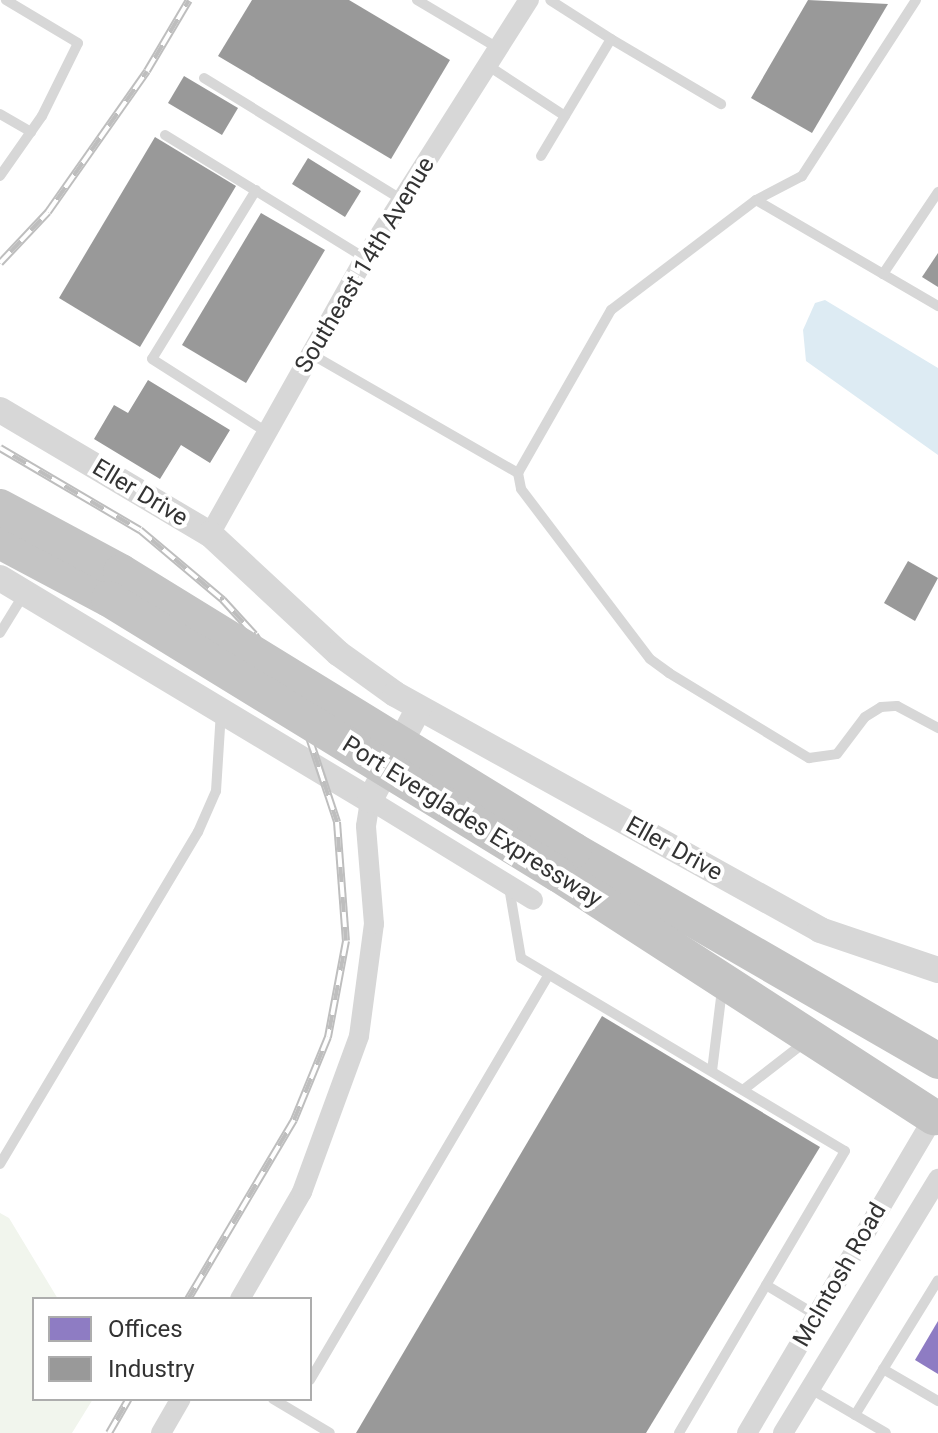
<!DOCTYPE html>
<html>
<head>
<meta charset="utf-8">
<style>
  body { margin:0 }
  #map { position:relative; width:938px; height:1433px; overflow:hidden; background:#fff; font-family:Roboto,sans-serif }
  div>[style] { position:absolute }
  .green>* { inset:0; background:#f1f5ed }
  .water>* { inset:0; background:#ddebf3 }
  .offices>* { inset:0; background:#8e7cc3 }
  .industry>* { inset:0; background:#999 }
  .service>* { height:10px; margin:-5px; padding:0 5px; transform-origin:5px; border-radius:5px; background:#d7d7d7 }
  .minor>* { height:20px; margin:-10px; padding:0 10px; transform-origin:10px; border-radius:10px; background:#d7d7d7 }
  .tertiary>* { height:26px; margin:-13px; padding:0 13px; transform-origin:13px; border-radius:13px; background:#d7d7d7 }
  .motorway>* { height:36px; margin:-18px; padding:0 18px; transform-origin:18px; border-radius:18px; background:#c4c4c4 }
  .rail>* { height:8px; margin-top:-4px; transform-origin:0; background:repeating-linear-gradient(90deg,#fff 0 15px,#bebebe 0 30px); box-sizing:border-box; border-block:2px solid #bebebe }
  .motorway-bridge>* { height:36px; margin:-18px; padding:0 18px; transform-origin:18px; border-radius:18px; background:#c4c4c4 }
  span { translate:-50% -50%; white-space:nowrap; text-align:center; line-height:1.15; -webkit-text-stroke:8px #fff; paint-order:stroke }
  .street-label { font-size:24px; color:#333 }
  .legend { position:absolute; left:32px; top:1297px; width:280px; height:104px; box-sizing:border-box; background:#fff; border:2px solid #adadad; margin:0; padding:10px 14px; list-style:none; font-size:24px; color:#333 }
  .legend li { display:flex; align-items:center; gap:16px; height:40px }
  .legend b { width:40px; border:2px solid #adadad }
</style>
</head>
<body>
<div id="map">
  <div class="green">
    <div style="clip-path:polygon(0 1213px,9px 1218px,58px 1299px,34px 1299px,34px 1399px,93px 1399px,72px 1433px,0 1433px)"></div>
  </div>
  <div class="water">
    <div style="clip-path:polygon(825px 300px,938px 368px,938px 455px,806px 361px,803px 330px,815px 303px)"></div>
  </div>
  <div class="offices">
    <div style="clip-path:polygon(938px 1321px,938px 1374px,915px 1360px)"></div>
  </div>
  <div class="industry">
    <div style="clip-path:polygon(252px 0,349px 0,450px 60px,391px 159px,218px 56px)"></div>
    <div style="clip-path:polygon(808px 0,888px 4px,812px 133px,751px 98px)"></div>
    <div style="clip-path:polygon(184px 76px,238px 108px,222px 135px,168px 103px)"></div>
    <div style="clip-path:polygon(155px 137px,236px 186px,140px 347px,59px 298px)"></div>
    <div style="clip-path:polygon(308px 158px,361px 191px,345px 217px,292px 184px)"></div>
    <div style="clip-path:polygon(261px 213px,325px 250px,246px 383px,182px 345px)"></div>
    <div style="clip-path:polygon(938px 253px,938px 287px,922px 277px)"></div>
    <div style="clip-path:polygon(148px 380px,230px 430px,210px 463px,181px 445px,160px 479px,94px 439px,114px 405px,128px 413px)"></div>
    <div style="clip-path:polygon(908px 561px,938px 578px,915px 621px,884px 603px)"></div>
    <div style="clip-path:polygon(602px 1016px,820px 1147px,646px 1433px,356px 1433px)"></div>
  </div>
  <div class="service">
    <div style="left:417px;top:0;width:94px;rotate:30.7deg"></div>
    <div style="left:916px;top:0;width:210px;rotate:122.9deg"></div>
    <div style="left:802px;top:176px;width:52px;rotate:152.4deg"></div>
    <div style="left:756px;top:200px;width:182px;rotate:142.8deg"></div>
    <div style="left:611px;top:310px;width:188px;rotate:119.7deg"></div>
    <div style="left:518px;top:473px;width:16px;rotate:79deg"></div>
    <div style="left:521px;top:489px;width:213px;rotate:52.8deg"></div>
    <div style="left:650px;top:659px;width:24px;rotate:36deg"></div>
    <div style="left:669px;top:673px;width:164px;rotate:31.3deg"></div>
    <div style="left:809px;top:758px;width:28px;rotate:-8deg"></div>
    <div style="left:837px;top:754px;width:46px;rotate:-52.9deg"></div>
    <div style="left:865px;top:717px;width:19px;rotate:-32deg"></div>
    <div style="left:881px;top:707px;width:16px;rotate:-4deg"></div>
    <div style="left:897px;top:706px;width:47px;rotate:28.2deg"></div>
    <div style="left:611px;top:39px;width:128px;rotate:30.6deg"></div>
    <div style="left:487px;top:65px;width:93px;rotate:33.2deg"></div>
    <div style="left:204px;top:78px;width:231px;rotate:31.6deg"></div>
    <div style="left:0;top:114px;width:36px;rotate:30deg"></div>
    <div style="left:165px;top:135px;width:235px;rotate:31.6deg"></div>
    <div style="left:541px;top:156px;width:136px;rotate:-59.1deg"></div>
    <div style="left:611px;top:39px;width:72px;rotate:-147.4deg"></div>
    <div style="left:0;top:176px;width:73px;rotate:-55deg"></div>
    <div style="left:42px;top:116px;width:81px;rotate:-63.7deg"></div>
    <div style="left:78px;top:43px;width:84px;rotate:-149.2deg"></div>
    <div style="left:256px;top:190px;width:198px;rotate:121.6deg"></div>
    <div style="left:152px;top:359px;width:138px;rotate:32.5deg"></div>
    <div style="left:756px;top:200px;width:211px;rotate:30.2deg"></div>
    <div style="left:883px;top:274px;width:99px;rotate:-56.1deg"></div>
    <div style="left:311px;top:354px;width:239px;rotate:29.9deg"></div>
    <div style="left:0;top:633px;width:46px;rotate:-58.4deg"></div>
    <div style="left:509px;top:887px;width:72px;rotate:80.4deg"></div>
    <div style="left:521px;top:958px;width:377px;rotate:30.8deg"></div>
    <div style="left:845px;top:1151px;width:327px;rotate:120.5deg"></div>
    <div style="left:712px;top:1071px;width:83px;rotate:-83deg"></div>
    <div style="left:743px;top:1090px;width:78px;rotate:-37.7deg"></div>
    <div style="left:0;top:1164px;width:387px;rotate:-59.2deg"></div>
    <div style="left:198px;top:832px;width:45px;rotate:-66.3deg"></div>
    <div style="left:216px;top:791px;width:80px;rotate:-86.4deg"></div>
    <div style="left:766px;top:1285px;width:58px;rotate:31deg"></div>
    <div style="left:883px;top:1369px;width:64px;rotate:30.2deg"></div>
    <div style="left:310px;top:1380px;width:470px;rotate:-59.5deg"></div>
    <div style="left:809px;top:1388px;width:89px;rotate:30.3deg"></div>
    <div style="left:273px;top:1399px;width:66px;rotate:30.8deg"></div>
    <div style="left:855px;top:1415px;width:158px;rotate:-58.4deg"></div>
  </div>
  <div class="minor">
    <div style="left:210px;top:534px;width:317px;rotate:-60.7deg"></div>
    <div style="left:365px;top:258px;width:306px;rotate:-57.6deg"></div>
    <div style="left:240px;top:1299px;width:124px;rotate:-59.9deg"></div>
    <div style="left:302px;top:1192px;width:166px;rotate:-69.9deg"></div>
    <div style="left:359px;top:1036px;width:113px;rotate:-82.4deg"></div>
    <div style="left:374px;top:924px;width:98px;rotate:-94.7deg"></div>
    <div style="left:366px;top:826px;width:26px;rotate:-81deg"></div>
    <div style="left:370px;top:800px;width:191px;rotate:31.5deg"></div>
    <div style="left:161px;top:1433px;width:39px;rotate:-60deg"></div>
    <div style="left:747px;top:1433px;width:367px;rotate:-59.4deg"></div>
    <div style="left:783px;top:1433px;width:298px;rotate:-58.6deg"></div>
  </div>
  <div class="tertiary">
    <div style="left:0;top:410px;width:244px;rotate:30.6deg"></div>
    <div style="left:210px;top:534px;width:175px;rotate:42.9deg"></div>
    <div style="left:338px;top:653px;width:70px;rotate:35.7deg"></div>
    <div style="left:395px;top:694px;width:486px;rotate:29deg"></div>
    <div style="left:820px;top:930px;width:125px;rotate:18.7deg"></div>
    <div style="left:0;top:578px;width:431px;rotate:31deg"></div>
    <div style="left:370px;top:800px;width:104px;rotate:-62deg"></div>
  </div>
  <div class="motorway">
    <div style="left:0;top:541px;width:123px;rotate:28deg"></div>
    <div style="left:573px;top:850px;width:422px;rotate:30deg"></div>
    <div style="left:558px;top:874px;width:448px;rotate:32.9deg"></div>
  </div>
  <div class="rail">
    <div style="left:0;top:263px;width:70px;rotate:-46.7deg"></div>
    <div style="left:48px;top:212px;width:172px;rotate:-54.9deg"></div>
    <div style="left:147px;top:71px;width:82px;rotate:-59.4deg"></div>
    <div style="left:0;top:448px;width:162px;rotate:30.4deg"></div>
    <div style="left:140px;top:530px;width:109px;rotate:40.1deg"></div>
    <div style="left:223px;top:600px;width:47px;rotate:47.6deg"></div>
    <div style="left:255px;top:635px;width:87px;rotate:59deg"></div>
    <div style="left:300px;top:710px;width:118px;rotate:71.7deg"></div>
    <div style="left:337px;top:822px;width:119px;rotate:85.7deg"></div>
    <div style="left:346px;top:941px;width:98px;rotate:100.6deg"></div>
    <div style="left:328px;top:1037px;width:90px;rotate:112.3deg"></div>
    <div style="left:294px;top:1120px;width:208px;rotate:120.6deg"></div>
    <div style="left:109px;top:1433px;width:39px;rotate:-60deg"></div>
  </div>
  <div class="motorway-bridge">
    <div style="left:0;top:507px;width:137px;rotate:28.2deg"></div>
    <div style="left:121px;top:572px;width:531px;rotate:31.59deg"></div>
    <div style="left:109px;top:599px;width:527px;rotate:31.49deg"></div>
  </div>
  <div class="street-label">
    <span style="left:365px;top:265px;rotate:-59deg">Southeast 14th Avenue</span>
    <span style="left:140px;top:493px;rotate:31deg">Eller Drive</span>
    <span style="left:472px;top:822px;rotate:32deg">Port Everglades Expressway</span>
    <span style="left:674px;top:849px;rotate:29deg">Eller Drive</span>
    <span style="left:840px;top:1275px;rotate:-60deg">McIntosh Road</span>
  </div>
  <ul class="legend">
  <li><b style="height:22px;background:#8e7cc3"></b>Offices</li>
  <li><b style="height:22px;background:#999"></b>Industry</li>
  </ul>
</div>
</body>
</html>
